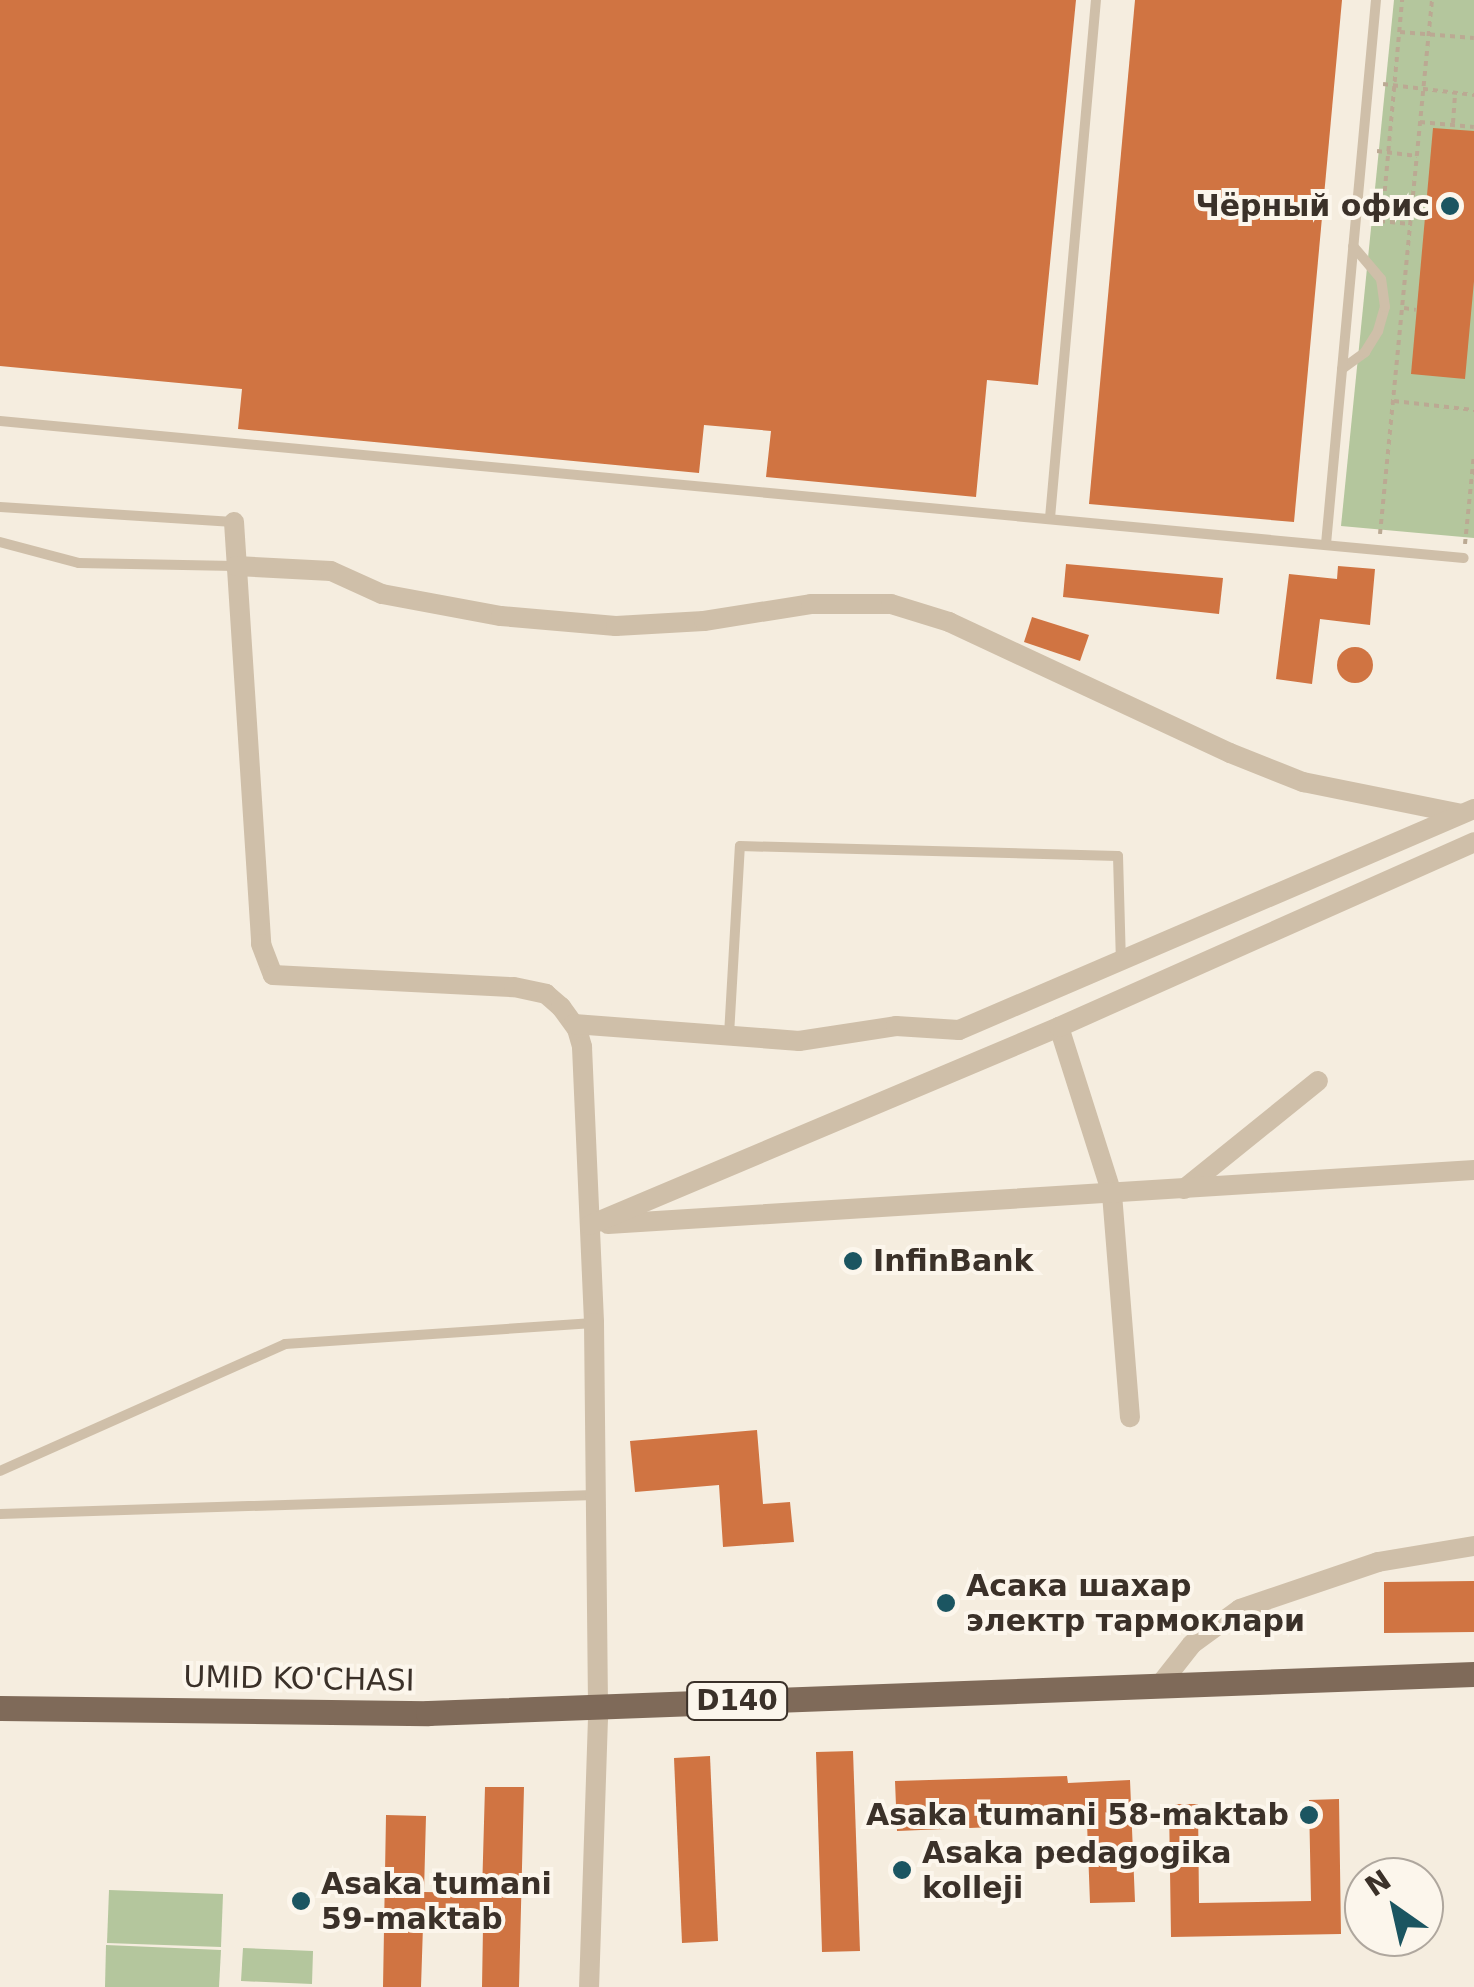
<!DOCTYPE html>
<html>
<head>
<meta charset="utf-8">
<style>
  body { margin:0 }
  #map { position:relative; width:1474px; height:1987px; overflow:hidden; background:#f5eddf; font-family:"DejaVu Sans",sans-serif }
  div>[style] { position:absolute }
  .green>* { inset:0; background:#b4c69d }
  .building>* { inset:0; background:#d07442 }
  .round { border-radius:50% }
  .path>* { height:4px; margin-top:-2px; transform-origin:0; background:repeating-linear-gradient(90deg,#bba993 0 5px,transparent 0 10px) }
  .lane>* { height:10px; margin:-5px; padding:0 5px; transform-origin:5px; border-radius:5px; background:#cfbfa9 }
  .street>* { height:20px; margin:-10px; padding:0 10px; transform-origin:10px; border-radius:10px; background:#cfbfa9 }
  .primary>* { height:25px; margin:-12.5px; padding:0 12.5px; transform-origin:12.5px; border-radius:12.5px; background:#7f6a59 }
  .dots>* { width:28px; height:28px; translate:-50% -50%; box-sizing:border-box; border:5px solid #fcf6ec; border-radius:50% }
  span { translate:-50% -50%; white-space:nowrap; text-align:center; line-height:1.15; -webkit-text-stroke:8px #fcf6ec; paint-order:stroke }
  .shield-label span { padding:2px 8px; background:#fcf6ec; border:2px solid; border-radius:8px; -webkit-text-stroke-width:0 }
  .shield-label { font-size:28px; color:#3b3129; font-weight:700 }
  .poi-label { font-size:30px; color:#3b3129; font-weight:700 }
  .right { translate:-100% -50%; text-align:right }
  .left { translate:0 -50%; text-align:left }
  .street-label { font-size:30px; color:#3b3129 }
  .north { position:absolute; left:1344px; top:1857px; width:100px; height:100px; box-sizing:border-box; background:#fcf6ec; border:2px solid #afa79e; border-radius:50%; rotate:326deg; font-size:28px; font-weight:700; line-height:40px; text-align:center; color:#3b3129 }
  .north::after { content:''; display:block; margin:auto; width:35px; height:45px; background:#1b5561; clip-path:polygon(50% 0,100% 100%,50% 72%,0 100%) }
</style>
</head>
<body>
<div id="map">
  <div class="green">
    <div style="clip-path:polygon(1394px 0,1474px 0,1474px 538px,1341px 526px)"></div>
    <div style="clip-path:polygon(109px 1890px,223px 1894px,221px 1947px,107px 1943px)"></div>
    <div style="clip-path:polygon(106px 1945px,221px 1950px,219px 1987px,105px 1987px)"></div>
    <div style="clip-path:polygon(243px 1948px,313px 1951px,312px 1984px,241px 1981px)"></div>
  </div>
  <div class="building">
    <div style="clip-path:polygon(0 0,1076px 0,1038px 385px,987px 380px,976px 497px,766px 477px,771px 431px,704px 425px,699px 473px,238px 429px,242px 389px,0 366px)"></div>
    <div style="clip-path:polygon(1135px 0,1342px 0,1294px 522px,1089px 504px)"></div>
    <div style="clip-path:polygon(1433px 128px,1474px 131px,1474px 281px,1465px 379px,1411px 374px)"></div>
    <div style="clip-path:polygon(1066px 564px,1223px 578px,1219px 614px,1063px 597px)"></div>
    <div style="clip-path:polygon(1338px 566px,1375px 569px,1370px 625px,1320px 619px,1312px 684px,1276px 679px,1289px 574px,1337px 579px)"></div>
    <div style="clip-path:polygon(1032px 617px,1089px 635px,1080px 661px,1024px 642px)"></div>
    <div class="round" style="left:1337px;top:647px;width:36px;height:36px"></div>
    <div style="clip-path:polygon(757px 1430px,763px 1504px,790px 1502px,794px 1542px,723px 1547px,719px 1485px,635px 1492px,630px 1441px)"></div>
    <div style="clip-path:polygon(1474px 1581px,1474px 1632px,1384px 1633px,1384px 1582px)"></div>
    <div style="clip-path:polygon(853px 1751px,860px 1951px,822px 1952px,816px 1752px)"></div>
    <div style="clip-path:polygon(710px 1756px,718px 1941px,682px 1943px,674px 1758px)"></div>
    <div style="clip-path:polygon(1067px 1776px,1068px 1783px,1130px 1780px,1135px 1902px,1090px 1903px,1087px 1823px,897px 1831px,895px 1781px)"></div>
    <div style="clip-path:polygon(485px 1787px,524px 1787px,519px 1987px,482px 1987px,483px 1927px,423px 1926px,421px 1987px,383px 1987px,386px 1815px,426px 1816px,424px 1892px,482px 1893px)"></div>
    <div style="clip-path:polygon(1339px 1799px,1341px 1934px,1171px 1937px,1169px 1804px,1198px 1804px,1199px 1903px,1311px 1901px,1309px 1800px)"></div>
  </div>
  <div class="path">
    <div style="left:1400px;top:32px;width:74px;rotate:4.6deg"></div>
    <div style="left:1383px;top:84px;width:92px;rotate:6.9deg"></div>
    <div style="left:1420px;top:122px;width:54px;rotate:5.3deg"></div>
    <div style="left:1453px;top:123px;width:30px;rotate:-86deg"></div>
    <div style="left:1377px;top:151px;width:40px;rotate:7.1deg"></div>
    <div style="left:1370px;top:220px;width:40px;rotate:5.7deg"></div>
    <div style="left:1382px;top:221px;width:222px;rotate:-84.8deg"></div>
    <div style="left:1404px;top:308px;width:12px;rotate:9deg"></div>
    <div style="left:1394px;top:401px;width:81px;rotate:6.4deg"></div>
    <div style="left:1380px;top:534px;width:537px;rotate:-84.44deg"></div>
    <div style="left:1465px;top:544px;width:90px;rotate:-84.3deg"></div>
  </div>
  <div class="lane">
    <div style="left:1342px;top:369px;width:29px;rotate:-36deg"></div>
    <div style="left:1365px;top:352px;width:25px;rotate:-58deg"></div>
    <div style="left:1378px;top:331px;width:25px;rotate:-74deg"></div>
    <div style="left:1385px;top:307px;width:28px;rotate:-98deg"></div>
    <div style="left:1381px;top:279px;width:43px;rotate:-130.3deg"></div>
    <div style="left:0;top:421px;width:1470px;rotate:5.35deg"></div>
    <div style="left:0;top:507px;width:234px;rotate:3.7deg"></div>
    <div style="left:1050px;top:518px;width:520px;rotate:-84.93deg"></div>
    <div style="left:0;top:542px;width:82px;rotate:14.9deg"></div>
    <div style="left:79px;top:563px;width:156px;rotate:1.1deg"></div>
    <div style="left:1326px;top:544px;width:546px;rotate:-84.75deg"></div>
    <div style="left:729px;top:1035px;width:189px;rotate:-86.7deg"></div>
    <div style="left:740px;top:846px;width:378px;rotate:1.5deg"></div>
    <div style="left:1118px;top:856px;width:105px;rotate:88.4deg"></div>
    <div style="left:0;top:1471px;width:312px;rotate:-24deg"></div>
    <div style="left:285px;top:1344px;width:309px;rotate:-3.9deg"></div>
    <div style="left:0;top:1514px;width:595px;rotate:-1.83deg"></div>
  </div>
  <div class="street">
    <div style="left:234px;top:522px;width:423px;rotate:86.3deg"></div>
    <div style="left:261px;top:944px;width:33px;rotate:69deg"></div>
    <div style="left:273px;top:975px;width:241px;rotate:2.9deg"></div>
    <div style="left:514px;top:987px;width:33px;rotate:12deg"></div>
    <div style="left:546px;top:994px;width:20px;rotate:41deg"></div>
    <div style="left:561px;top:1007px;width:27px;rotate:54deg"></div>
    <div style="left:577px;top:1029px;width:19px;rotate:74deg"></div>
    <div style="left:582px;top:1047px;width:276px;rotate:87.5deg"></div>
    <div style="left:594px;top:1323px;width:395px;rotate:89.4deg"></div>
    <div style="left:598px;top:1718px;width:269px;rotate:91.9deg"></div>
    <div style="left:236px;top:566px;width:95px;rotate:3deg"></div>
    <div style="left:331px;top:571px;width:56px;rotate:24.3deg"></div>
    <div style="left:382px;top:594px;width:121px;rotate:10.5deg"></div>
    <div style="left:501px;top:616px;width:115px;rotate:5deg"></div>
    <div style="left:616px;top:626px;width:88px;rotate:-3.3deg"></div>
    <div style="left:704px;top:621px;width:108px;rotate:-9deg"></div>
    <div style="left:811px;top:604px;width:80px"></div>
    <div style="left:891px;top:604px;width:61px;rotate:17.2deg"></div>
    <div style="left:949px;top:622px;width:310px;rotate:25deg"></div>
    <div style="left:1230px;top:753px;width:79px;rotate:21.7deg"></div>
    <div style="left:1303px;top:782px;width:161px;rotate:11.4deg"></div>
    <div style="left:574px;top:1024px;width:226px;rotate:4.3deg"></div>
    <div style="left:799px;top:1041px;width:98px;rotate:-8.8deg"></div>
    <div style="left:896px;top:1026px;width:63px;rotate:3.6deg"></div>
    <div style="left:959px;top:1030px;width:560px;rotate:-23.23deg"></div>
    <div style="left:1059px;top:1027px;width:175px;rotate:72.4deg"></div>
    <div style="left:1112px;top:1194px;width:224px;rotate:85.4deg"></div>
    <div style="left:1184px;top:1189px;width:172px;rotate:-38.9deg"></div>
    <div style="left:608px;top:1224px;width:868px;rotate:-3.57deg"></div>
    <div style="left:590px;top:1225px;width:509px;rotate:-22.89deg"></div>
    <div style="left:1059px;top:1027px;width:454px;rotate:-24deg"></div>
    <div style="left:1159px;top:1686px;width:53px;rotate:-51.8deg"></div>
    <div style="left:1192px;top:1644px;width:59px;rotate:-36.1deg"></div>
    <div style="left:1240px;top:1609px;width:146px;rotate:-18.8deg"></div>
    <div style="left:1378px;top:1562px;width:97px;rotate:-9.5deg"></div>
  </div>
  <div class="primary">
    <div style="left:0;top:1708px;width:428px;rotate:0.7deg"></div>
    <div style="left:428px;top:1713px;width:1047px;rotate:-2.14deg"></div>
  </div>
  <div class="dots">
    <div style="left:1450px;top:206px;background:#1b5561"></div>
    <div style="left:853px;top:1261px;background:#1b5561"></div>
    <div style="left:946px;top:1603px;background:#1b5561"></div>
    <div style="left:1309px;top:1815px;background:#1b5561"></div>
    <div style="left:902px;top:1870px;background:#1b5561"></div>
    <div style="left:301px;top:1901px;background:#1b5561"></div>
  </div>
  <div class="shield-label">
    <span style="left:737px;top:1701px">D140</span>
  </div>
  <div class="poi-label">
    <span class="right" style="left:1430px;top:206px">Чёрный офис</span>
    <span class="left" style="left:873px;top:1261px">InfinBank</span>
    <span class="left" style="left:966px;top:1603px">Асака шахар<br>электр тармоклари</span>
    <span class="right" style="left:1289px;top:1815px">Asaka tumani 58-maktab</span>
    <span class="left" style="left:922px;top:1870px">Asaka pedagogika<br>kolleji</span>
    <span class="left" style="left:321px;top:1901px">Asaka tumani<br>59-maktab</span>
  </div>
  <div class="street-label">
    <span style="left:299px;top:1679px;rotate:1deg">UMID KO'CHASI</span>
  </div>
  <div class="north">N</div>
</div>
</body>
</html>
